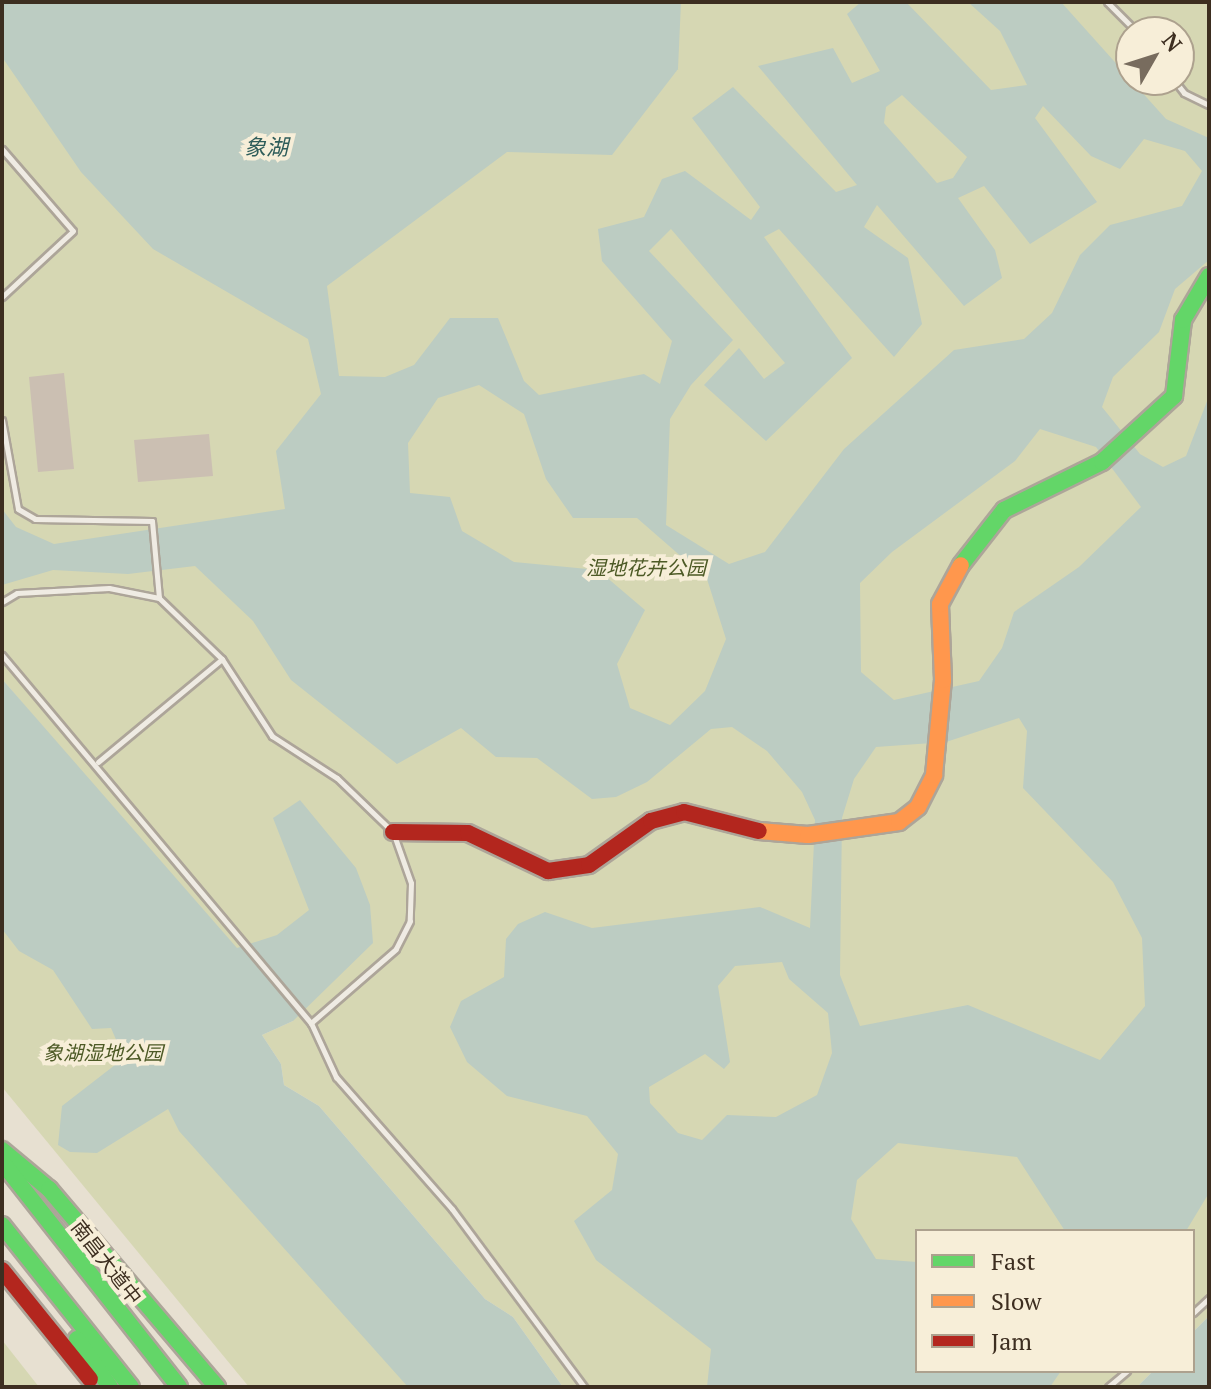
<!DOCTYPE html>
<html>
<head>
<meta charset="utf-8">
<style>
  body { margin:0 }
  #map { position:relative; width:1211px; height:1389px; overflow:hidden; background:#e7e0d1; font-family:"PT Serif","Noto Sans SC",serif }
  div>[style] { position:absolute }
  .green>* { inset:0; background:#d6d7b3 }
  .water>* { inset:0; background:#bcccc2 }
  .building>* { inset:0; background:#cbbfb2 }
  .roads { filter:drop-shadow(2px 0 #ada599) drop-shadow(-2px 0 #ada599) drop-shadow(0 2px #ada599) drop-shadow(0 -2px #ada599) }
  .lane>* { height:5px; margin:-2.5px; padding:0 2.5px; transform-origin:2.5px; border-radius:2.5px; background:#efebe3 }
  .fast>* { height:16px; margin:-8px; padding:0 8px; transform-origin:8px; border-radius:8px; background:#63d668 }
  .slow>* { height:16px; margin:-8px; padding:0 8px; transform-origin:8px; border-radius:8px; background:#ff974d }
  .jam>* { height:16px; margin:-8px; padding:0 8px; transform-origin:8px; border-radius:8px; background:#b3261e }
  span { translate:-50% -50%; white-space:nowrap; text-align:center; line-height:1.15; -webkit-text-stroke:8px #f7eed8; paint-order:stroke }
  .park-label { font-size:20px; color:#4d5a26; font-style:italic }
  .street-label { font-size:20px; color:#3d2e20 }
  .water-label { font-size:22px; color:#2f5d5a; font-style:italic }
  .frame { position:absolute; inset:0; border:4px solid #3d2e20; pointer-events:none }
  .legend { position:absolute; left:915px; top:1229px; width:280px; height:144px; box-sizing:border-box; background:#f7eed8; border:2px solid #ada18e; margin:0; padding:10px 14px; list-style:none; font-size:24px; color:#3d2e20 }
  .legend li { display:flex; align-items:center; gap:16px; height:40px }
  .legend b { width:40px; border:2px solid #ada18e }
  .north { position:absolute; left:1115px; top:16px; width:80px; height:80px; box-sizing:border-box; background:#f7eed8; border:2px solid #ada18e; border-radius:50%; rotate:51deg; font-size:22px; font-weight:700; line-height:32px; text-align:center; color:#3d2e20 }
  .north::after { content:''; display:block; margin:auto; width:28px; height:36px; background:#786c5e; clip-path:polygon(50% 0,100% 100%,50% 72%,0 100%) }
</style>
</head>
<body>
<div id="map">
  <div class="green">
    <div style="clip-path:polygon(evenodd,2px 2px,1209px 2px,1209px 1316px,1193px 1332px,1193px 1231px,917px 1231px,917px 1371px,1153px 1371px,1137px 1387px,563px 1387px,513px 1317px,485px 1299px,319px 1106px,284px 1085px,281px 1064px,262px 1035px,293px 1021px,2px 679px,2px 2px,1131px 32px,1179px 32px,1179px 80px,1131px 80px,1131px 32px)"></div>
    <div style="clip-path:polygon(2px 764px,493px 1387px,249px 1387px,2px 1087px)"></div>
    <div style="clip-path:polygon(2px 1340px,39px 1387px,2px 1387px)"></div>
  </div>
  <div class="water">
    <div style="clip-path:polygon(evenodd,2px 2px,681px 2px,678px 69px,612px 155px,507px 152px,327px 286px,339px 376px,385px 377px,414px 365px,450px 318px,498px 318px,524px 381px,539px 395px,644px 374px,660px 384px,672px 341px,602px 261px,598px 229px,644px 217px,662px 179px,685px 171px,751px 220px,760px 207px,692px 118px,733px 87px,836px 192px,857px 185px,758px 66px,833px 48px,852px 83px,880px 71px,847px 14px,861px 2px,906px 2px,991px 90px,1027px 85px,1000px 31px,968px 2px,1061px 2px,1166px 119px,1209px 138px,1209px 260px,1175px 289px,1159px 332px,1113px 377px,1102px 407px,1140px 454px,1163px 467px,1186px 456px,1209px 396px,1209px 1193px,1186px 1231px,1065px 1231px,1017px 1157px,898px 1143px,857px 1180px,851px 1219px,876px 1259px,917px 1262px,917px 1371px,1061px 1371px,1050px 1387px,707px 1387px,711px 1349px,596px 1260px,574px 1221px,612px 1190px,618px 1154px,587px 1116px,507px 1096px,467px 1062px,450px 1027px,461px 1001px,504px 977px,506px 939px,518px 924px,545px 912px,592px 928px,760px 907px,810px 928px,815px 820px,802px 792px,767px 751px,732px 727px,711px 729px,647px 782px,616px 797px,592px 799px,537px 758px,496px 757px,461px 728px,397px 764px,291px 680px,253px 621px,195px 566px,128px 574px,53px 570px,2px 585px,2px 509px,16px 527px,54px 544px,285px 509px,276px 451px,321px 394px,308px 339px,153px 249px,81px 172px,2px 57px,2px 2px,902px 95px,967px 157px,953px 178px,937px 183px,884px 123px,886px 107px,902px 95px,2px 2px,1043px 106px,1091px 156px,1120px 169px,1144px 139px,1185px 151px,1202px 171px,1182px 206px,1110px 225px,1080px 255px,1052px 313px,1024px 339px,954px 350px,844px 449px,765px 552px,729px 564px,666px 525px,670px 419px,691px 385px,733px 340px,649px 251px,671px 229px,785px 363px,764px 379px,739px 348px,704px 385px,766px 441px,852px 358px,764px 237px,779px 229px,894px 357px,922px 324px,908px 258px,864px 227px,877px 205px,964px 306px,1002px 278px,995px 250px,958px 198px,984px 186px,1030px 244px,1097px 202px,1035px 118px,1043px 106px,2px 2px,479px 385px,524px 414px,546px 479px,573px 518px,637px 518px,707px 579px,726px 639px,705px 691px,670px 725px,630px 708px,617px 664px,645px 610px,598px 570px,514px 562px,462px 531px,450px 497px,410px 493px,408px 443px,438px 398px,479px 385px,2px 2px,1040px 429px,1096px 447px,1141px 507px,1079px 567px,1014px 612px,1002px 648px,979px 681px,894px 700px,861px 672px,860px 583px,892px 552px,1015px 461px,1040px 429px,2px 2px,1019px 718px,1027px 731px,1023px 788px,1113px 882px,1142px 938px,1145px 1006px,1100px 1060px,968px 1005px,860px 1026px,840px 975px,842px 818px,854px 779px,876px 747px,946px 742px,1019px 718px,2px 2px,782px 962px,789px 979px,828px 1013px,832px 1053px,817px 1095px,776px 1117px,727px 1115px,702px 1140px,678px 1133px,650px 1103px,649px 1087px,705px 1054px,724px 1069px,730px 1062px,718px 986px,735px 966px,782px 962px)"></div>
    <div style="clip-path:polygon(2px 679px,237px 948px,277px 935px,309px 910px,273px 818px,300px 800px,356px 868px,370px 905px,373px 943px,293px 1021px,262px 1035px,281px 1064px,284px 1085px,319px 1106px,485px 1299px,513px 1317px,563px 1387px,408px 1387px,179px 1131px,168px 1109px,97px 1153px,70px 1152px,58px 1145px,62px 1106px,124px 1058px,111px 1028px,92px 1029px,53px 970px,19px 951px,2px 929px)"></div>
    <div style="clip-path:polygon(1209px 1316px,1209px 1387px,1137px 1387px,1153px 1371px,1193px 1371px,1193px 1332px)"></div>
  </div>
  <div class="building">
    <div style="clip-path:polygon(64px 373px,74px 469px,38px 472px,29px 377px)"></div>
    <div style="clip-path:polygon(209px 434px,213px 476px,138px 482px,134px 440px)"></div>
  </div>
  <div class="roads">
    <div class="lane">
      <div style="left:1107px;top:2px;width:42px;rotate:45deg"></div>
      <div style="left:1174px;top:80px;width:16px;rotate:52deg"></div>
      <div style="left:1184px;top:93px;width:28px;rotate:26deg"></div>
      <div style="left:2px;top:149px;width:108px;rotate:49.1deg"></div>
      <div style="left:73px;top:231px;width:97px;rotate:137.1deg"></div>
      <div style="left:2px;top:420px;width:90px;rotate:79.8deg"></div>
      <div style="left:18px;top:509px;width:20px;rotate:30deg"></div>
      <div style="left:35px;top:519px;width:117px;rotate:1deg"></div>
      <div style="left:152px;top:521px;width:77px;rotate:84.8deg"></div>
      <div style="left:2px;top:602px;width:17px;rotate:-31deg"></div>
      <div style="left:17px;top:593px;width:92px;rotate:-3.1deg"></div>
      <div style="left:109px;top:588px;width:51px;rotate:11.3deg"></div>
      <div style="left:159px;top:598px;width:88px;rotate:44.1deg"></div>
      <div style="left:222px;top:659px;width:92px;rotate:57deg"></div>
      <div style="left:272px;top:736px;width:77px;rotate:32.9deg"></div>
      <div style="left:337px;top:778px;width:78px;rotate:44deg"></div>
      <div style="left:393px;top:832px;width:54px;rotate:70.6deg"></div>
      <div style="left:411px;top:883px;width:38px;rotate:92deg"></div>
      <div style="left:410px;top:921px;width:31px;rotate:117deg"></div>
      <div style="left:396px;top:949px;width:113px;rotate:139deg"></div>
      <div style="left:2px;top:655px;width:481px;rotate:50deg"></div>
      <div style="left:311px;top:1023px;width:60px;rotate:65.2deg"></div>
      <div style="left:336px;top:1077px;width:176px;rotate:48.7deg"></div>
      <div style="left:452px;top:1209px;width:222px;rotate:53.4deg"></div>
      <div style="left:98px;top:762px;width:161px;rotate:-39.7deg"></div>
      <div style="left:1193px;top:1313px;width:22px;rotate:-43deg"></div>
      <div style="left:1108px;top:1387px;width:25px;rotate:-40deg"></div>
    </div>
    <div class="fast">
      <div style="left:961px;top:565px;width:70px;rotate:-52deg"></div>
      <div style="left:1004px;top:510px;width:109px;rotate:-26.1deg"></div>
      <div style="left:1102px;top:462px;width:98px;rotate:-42.5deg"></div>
      <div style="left:1174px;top:396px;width:77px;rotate:-83.2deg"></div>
      <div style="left:1183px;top:320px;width:51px;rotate:-59.4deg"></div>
      <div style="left:2px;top:1150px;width:61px;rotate:39.7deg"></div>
      <div style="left:49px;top:1189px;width:260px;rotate:49.7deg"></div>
      <div style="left:2px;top:1162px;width:286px;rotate:51.8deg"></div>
      <div style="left:2px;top:1225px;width:207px;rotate:51.5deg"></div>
      <div style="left:77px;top:1339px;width:58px;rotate:55.5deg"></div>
    </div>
    <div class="slow">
      <div style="left:759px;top:831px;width:49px;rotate:4.7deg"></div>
      <div style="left:808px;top:835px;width:92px;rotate:-8.1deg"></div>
      <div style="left:899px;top:822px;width:24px;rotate:-38deg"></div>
      <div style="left:918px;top:807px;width:36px;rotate:-63deg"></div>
      <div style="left:934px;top:775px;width:95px;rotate:-84.6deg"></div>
      <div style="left:943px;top:680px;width:76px;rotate:-92.3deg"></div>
      <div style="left:940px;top:604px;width:44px;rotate:-61.7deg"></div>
    </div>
    <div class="jam">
      <div style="left:393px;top:832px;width:75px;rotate:0.8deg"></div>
      <div style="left:468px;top:833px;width:89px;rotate:25.4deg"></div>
      <div style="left:548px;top:871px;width:41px;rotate:-8.3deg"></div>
      <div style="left:589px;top:865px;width:76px;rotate:-35.4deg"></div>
      <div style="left:651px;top:821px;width:34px;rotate:-15deg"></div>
      <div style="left:684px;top:812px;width:77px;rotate:14.2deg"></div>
      <div style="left:2px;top:1270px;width:140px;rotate:51.1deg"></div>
    </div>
  </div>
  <div class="park-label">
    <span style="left:646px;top:567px">湿地花卉公园</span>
    <span style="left:103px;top:1052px">象湖湿地公园</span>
  </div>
  <div class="street-label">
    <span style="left:107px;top:1262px;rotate:52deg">南昌大道中</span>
  </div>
  <div class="water-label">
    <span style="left:266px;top:147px">象湖</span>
  </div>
  <div class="frame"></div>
  <ul class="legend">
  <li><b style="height:10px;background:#63d668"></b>Fast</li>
  <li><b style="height:10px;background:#ff974d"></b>Slow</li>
  <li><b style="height:10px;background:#b3261e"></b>Jam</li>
  </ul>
  <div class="north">N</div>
</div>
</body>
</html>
